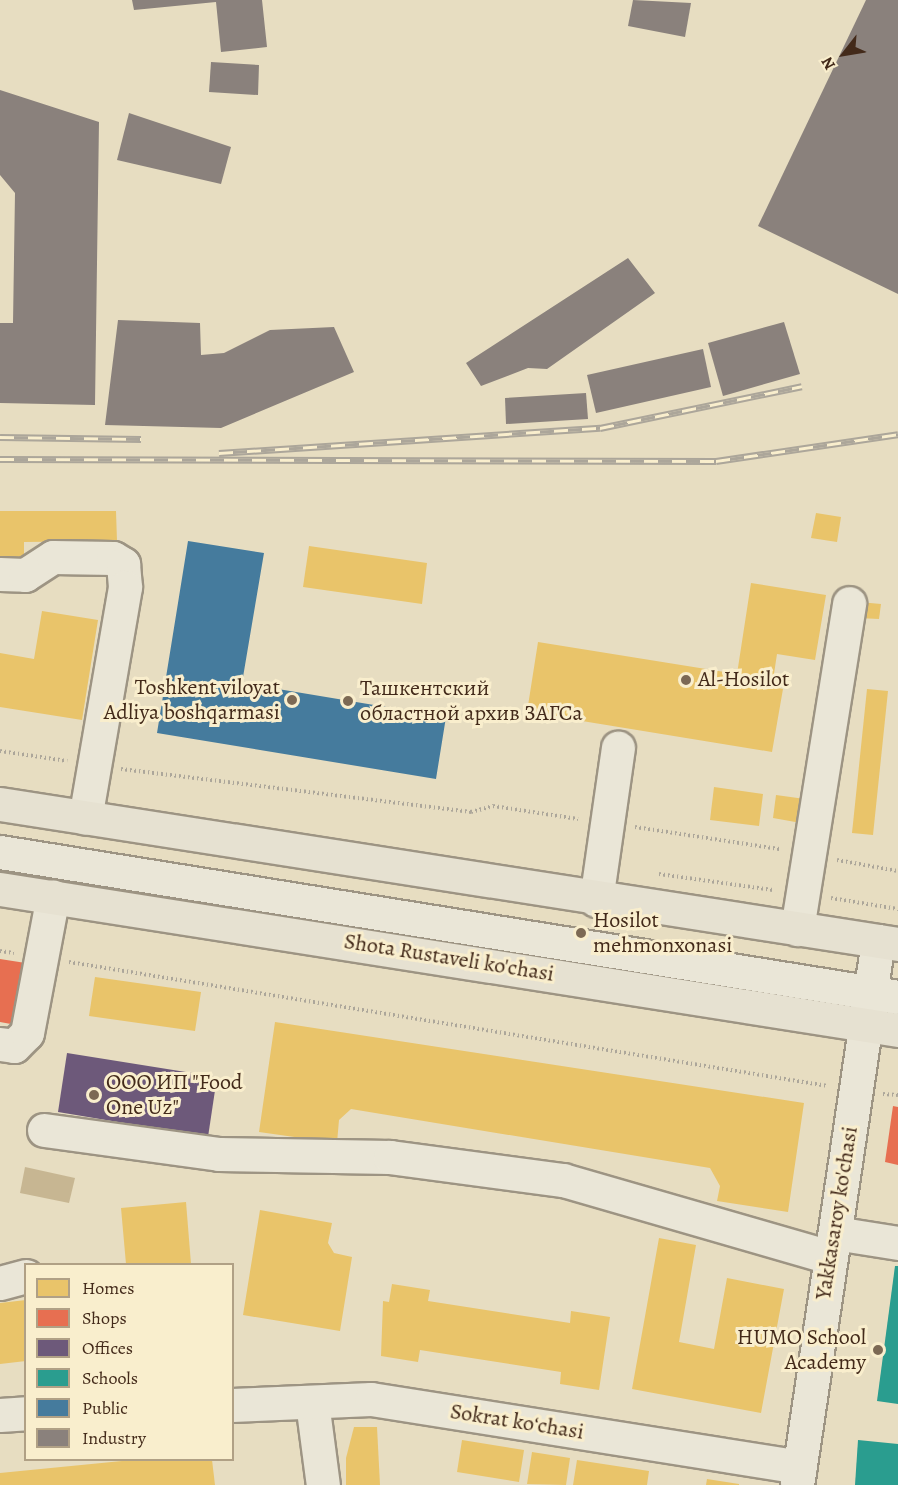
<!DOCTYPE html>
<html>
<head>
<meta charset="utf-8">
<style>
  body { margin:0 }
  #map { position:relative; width:898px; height:1485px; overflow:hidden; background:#e7ddc1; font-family:Alegreya,serif }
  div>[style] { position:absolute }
  .water>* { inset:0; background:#c7b692 }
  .homes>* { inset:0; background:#e9c46a }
  .shops>* { inset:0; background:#e76f51 }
  .offices>* { inset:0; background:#6d597a }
  .schools>* { inset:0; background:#2a9d8f }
  .public>* { inset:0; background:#457b9d }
  .industry>* { inset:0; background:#8a817c }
  .path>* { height:4px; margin-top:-2px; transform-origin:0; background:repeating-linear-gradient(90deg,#aca69a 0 1.5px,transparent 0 4.5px) }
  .roads { filter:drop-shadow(2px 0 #9d9483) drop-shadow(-2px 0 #9d9483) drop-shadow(0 2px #9d9483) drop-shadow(0 -2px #9d9483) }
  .minor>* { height:33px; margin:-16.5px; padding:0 16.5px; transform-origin:16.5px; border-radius:16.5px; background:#eae6d7 }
  .major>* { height:33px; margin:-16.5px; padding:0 16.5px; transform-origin:16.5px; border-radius:16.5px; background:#e6e1d1 }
  .rail>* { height:7px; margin-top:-3.5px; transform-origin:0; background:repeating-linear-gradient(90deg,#f9eecd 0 14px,#aca69a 0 28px); box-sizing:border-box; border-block:2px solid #aca69a }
  .dots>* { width:16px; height:16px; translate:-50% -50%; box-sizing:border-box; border:3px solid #f9eecd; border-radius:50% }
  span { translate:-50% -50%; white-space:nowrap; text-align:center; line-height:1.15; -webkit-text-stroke:6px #f9eecd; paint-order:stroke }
  .poi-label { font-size:22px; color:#432a1a }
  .left { translate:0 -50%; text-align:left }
  .right { translate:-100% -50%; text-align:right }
  .street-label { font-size:22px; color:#432a1a }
  .legend { position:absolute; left:24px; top:1263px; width:210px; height:198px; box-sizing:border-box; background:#f9eecd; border:2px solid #b0a085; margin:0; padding:8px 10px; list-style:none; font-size:18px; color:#432a1a }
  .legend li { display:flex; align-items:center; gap:12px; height:30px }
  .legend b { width:30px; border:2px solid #b0a085 }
  .north { position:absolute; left:814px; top:24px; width:60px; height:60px; -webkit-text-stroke:4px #f9eecd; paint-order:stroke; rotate:239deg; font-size:16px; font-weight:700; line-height:24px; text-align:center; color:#432a1a }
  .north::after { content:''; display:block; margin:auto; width:21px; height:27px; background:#432a1a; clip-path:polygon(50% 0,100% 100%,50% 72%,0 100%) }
</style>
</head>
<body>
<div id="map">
  <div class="water">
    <div style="clip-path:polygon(25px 1167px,75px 1178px,69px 1203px,20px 1193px)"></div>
  </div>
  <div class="homes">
    <div style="clip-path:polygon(0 511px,116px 511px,117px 541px,24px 542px,24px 561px,0 561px)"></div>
    <div style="clip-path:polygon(816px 513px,841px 517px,837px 542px,811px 538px)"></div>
    <div style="clip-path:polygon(309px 546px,427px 563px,422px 604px,303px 587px)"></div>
    <div style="clip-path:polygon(751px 583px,826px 595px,815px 660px,777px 654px,772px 687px,783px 689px,772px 752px,527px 712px,538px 642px,737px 674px)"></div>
    <div style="clip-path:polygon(859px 602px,881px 604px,879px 619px,858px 618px)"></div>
    <div style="clip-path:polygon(42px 611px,98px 620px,82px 720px,0 707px,0 653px,34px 659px)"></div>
    <div style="clip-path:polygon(867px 689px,888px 691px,873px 835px,852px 833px)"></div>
    <div style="clip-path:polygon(714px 787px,763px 794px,759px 826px,710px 820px)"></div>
    <div style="clip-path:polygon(776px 795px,805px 799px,801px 823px,773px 818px)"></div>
    <div style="clip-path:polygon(95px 977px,201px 992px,195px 1031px,89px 1016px)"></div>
    <div style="clip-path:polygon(275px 1022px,804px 1103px,788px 1212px,717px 1201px,720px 1186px,710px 1168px,351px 1109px,339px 1120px,337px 1143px,259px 1132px)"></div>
    <div style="clip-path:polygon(186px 1202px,191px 1264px,126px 1264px,121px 1208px)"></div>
    <div style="clip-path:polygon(260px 1210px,332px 1223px,328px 1243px,334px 1253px,352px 1257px,340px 1331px,243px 1315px)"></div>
    <div style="clip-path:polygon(659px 1238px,696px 1245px,679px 1342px,714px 1349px,727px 1278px,784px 1289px,761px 1413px,632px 1389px)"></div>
    <div style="clip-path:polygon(392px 1284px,430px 1290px,428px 1301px,570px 1323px,571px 1311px,610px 1317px,599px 1390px,560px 1384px,561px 1372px,420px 1350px,418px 1362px,381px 1356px,383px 1301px,389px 1302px)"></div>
    <div style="clip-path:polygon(26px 1300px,26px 1361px,0 1364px,0 1303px)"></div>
    <div style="clip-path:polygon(354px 1427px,377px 1427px,380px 1485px,346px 1485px,346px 1458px)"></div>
    <div style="clip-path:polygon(462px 1440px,524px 1450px,519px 1482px,457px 1472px)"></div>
    <div style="clip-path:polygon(532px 1452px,570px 1458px,566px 1485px,527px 1484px)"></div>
    <div style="clip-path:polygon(132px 1460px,212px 1460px,215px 1485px,0 1485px,0 1473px)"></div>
    <div style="clip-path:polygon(577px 1460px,649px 1471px,647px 1485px,573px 1485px)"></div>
    <div style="clip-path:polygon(707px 1479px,739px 1484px,739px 1485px,706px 1485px)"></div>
  </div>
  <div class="shops">
    <div style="clip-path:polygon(0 959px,32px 964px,22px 1026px,0 1022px)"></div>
    <div style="clip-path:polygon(893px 1106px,898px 1107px,898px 1165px,885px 1162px)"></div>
  </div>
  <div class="offices">
    <div style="clip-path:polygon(67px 1053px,217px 1077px,208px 1137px,58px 1112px)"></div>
  </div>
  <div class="schools">
    <div style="clip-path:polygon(895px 1266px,898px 1266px,898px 1404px,877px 1401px)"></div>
    <div style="clip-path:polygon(858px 1440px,898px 1444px,898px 1485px,855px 1485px)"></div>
  </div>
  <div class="public">
    <div style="clip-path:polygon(188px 541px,264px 553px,242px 683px,446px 717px,436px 779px,157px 733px)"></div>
  </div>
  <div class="industry">
    <div style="clip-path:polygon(132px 0,262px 0,267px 47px,221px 52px,216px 2px,134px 10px)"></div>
    <div style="clip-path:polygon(633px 0,691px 3px,685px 37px,628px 26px)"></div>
    <div style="clip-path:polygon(866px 0,898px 0,898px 294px,758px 226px)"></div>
    <div style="clip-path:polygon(211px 62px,259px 65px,258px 95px,209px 92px)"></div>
    <div style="clip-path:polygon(0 90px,99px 122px,95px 405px,0 403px,0 323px,13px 323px,15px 193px,0 175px)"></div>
    <div style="clip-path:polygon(129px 113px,231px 147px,221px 184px,117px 160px)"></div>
    <div style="clip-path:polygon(628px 258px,655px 293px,547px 369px,528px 368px,481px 386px,466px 363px)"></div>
    <div style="clip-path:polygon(118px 320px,200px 323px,201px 355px,224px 353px,270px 330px,334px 327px,354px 372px,221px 428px,105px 425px)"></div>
    <div style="clip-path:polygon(784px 322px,800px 374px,723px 396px,708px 343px)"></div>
    <div style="clip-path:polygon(703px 349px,711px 387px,596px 413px,587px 375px)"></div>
    <div style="clip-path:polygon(586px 393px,588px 419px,506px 424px,505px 398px)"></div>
  </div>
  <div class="path">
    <div style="left:0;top:751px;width:68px;rotate:8.5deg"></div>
    <div style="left:121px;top:769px;width:353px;rotate:7deg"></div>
    <div style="left:471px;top:812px;width:23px;rotate:-15deg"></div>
    <div style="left:493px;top:806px;width:86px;rotate:8.7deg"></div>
    <div style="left:635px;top:827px;width:146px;rotate:8.7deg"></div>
    <div style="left:837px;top:860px;width:62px;rotate:10.2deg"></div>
    <div style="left:659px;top:874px;width:115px;rotate:8deg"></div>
    <div style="left:831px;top:898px;width:68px;rotate:9.3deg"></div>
    <div style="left:0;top:951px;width:14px;rotate:8deg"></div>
    <div style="left:69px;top:962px;width:769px;rotate:9.28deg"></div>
    <div style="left:883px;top:1094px;width:15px;rotate:4deg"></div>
  </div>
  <div class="roads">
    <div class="minor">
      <div style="left:0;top:574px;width:25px;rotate:2deg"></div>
      <div style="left:25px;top:575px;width:33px;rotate:-33deg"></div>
      <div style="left:53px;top:557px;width:60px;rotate:1deg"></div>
      <div style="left:113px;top:558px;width:12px;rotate:31deg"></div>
      <div style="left:123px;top:564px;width:23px;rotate:85deg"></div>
      <div style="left:125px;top:587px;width:234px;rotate:99.8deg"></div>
      <div style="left:0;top:852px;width:910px;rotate:9.17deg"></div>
      <div style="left:596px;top:900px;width:154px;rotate:-81.8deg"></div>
      <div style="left:797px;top:929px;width:330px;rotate:-80.9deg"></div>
      <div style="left:0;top:1044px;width:14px;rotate:8deg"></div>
      <div style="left:14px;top:1046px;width:18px;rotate:-45deg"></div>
      <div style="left:27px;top:1033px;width:139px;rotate:-79.3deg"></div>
      <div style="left:44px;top:1130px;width:177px;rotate:7.8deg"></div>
      <div style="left:219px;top:1154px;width:171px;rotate:1deg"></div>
      <div style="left:390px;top:1157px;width:175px;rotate:7.6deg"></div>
      <div style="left:563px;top:1180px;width:278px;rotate:16.1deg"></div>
      <div style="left:835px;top:1233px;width:64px;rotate:9deg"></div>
      <div style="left:0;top:1283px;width:27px;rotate:-15deg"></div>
      <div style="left:312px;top:1402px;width:84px;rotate:82.5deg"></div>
      <div style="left:232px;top:1405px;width:139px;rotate:-2.5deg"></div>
      <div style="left:371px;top:1399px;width:434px;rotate:9deg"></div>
      <div style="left:0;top:1415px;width:26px;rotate:-4deg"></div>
      <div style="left:797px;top:1485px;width:550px;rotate:-81.53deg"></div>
    </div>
    <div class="major">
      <div style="left:0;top:804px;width:909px;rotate:8.86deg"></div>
      <div style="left:0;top:889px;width:909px;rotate:8.92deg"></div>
    </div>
  </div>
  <div class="rail">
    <div style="left:0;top:437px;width:141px;rotate:0.8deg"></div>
    <div style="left:219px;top:453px;width:382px;rotate:-3.8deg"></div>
    <div style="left:600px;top:428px;width:206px;rotate:-11.7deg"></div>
    <div style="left:0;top:459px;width:716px;rotate:0.16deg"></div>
    <div style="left:716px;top:461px;width:184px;rotate:-8.4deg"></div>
  </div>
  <div class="dots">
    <div style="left:686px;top:680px;background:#7c6954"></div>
    <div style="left:292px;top:700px;background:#7c6954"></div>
    <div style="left:348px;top:701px;background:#7c6954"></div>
    <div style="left:581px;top:933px;background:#7c6954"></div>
    <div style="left:94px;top:1095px;background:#7c6954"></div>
    <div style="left:878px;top:1350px;background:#7c6954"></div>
  </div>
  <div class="poi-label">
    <span class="left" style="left:698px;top:680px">Al-Hosilot</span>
    <span class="right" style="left:280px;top:700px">Toshkent viloyat<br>Adliya boshqarmasi</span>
    <span class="left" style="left:360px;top:701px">Ташкентский<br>областной архив ЗАГСа</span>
    <span class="left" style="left:593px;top:933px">Hosilot<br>mehmonxonasi</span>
    <span class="left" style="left:106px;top:1095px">ООО ИП "Food<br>One Uz"</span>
    <span class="right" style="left:866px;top:1350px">HUMO School<br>Academy</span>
  </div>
  <div class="street-label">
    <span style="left:449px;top:958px;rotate:9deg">Shota Rustaveli ko'chasi</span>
    <span style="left:837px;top:1213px;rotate:-81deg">Yakkasaroy ko'chasi</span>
    <span style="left:517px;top:1422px;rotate:9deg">Sokrat koʻchasi</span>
  </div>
  <ul class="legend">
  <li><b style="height:16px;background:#e9c46a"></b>Homes</li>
  <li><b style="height:16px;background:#e76f51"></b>Shops</li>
  <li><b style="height:16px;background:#6d597a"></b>Offices</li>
  <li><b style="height:16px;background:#2a9d8f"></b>Schools</li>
  <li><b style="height:16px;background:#457b9d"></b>Public</li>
  <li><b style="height:16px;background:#8a817c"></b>Industry</li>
  </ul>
  <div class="north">N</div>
</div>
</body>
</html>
